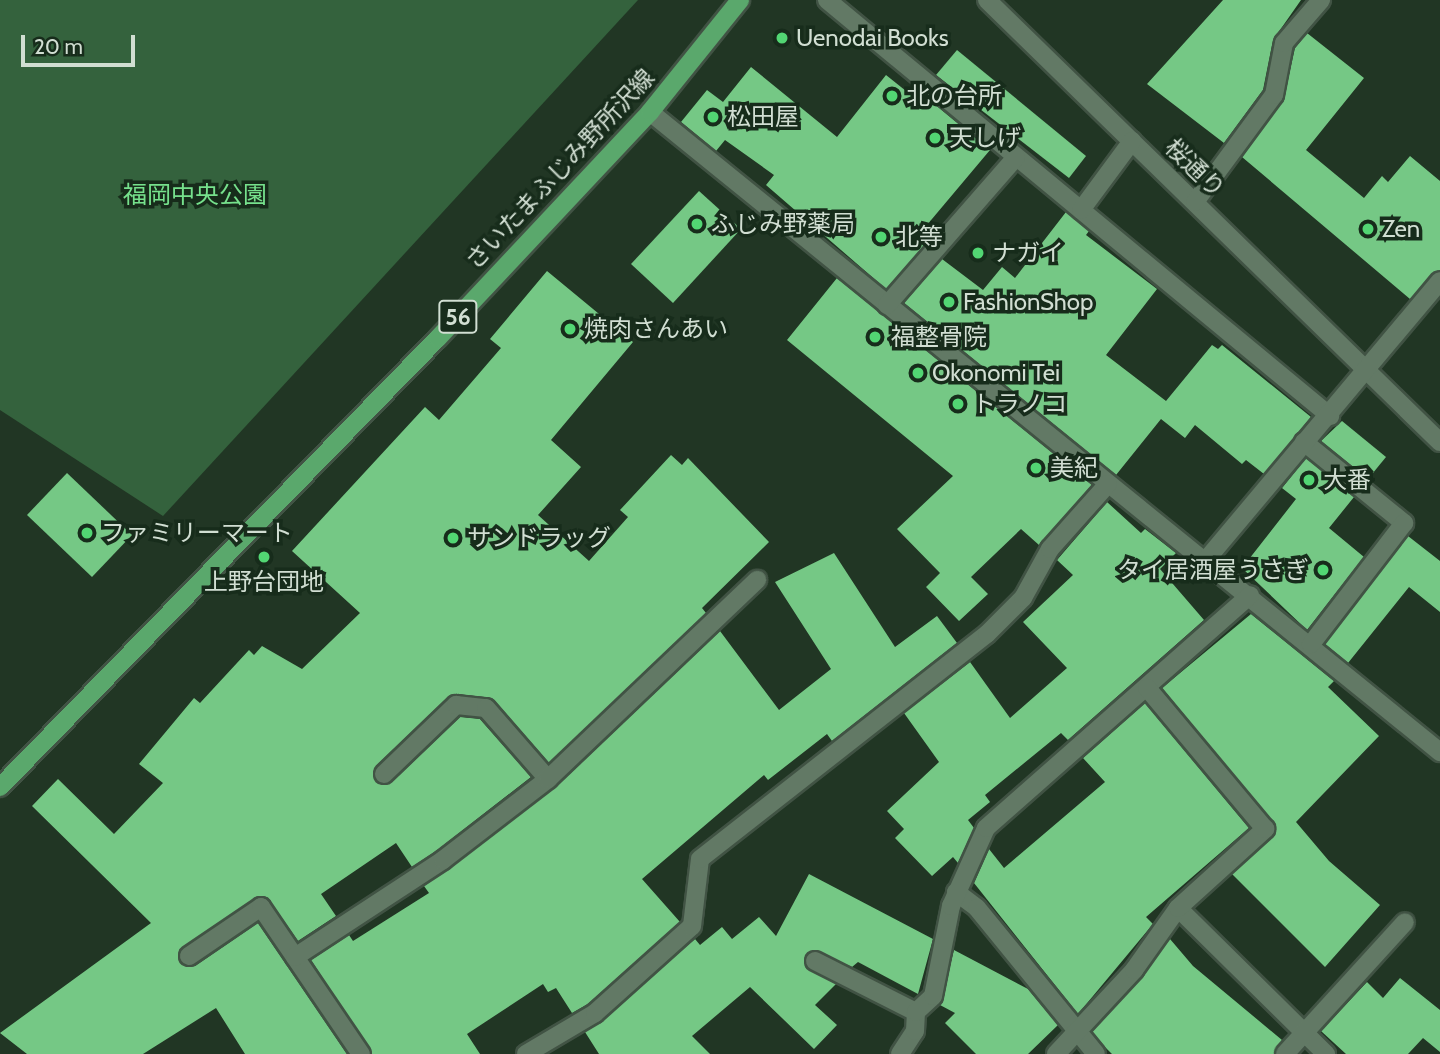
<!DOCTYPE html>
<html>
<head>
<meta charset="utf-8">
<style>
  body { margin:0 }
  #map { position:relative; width:1440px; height:1054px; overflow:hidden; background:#213624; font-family:Cabin,"Noto Sans JP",sans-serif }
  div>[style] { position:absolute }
  .green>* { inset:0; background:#34623d }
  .building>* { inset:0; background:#75c885 }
  .roads { filter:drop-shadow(2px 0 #415344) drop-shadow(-2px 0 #415344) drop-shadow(0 2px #415344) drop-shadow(0 -2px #415344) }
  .minor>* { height:18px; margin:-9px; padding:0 9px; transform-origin:9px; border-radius:9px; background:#627965 }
  .major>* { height:18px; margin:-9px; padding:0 9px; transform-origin:9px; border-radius:9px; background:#5aa86c }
  .dots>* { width:19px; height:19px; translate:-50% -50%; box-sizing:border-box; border:4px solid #172c1b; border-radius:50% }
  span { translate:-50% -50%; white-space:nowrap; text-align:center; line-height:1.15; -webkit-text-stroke:7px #172c1b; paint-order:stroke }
  .shield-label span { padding:2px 5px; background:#172c1b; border:2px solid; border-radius:5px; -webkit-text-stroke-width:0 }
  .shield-label { font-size:23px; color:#d1ded2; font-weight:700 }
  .poi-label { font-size:24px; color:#d1ded2 }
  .left { translate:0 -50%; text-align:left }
  .right { translate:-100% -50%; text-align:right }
  .street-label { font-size:24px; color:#d1ded2 }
  .park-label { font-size:24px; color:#76e18c }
  .scale { position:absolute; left:21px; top:35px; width:114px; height:32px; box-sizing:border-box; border:4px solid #d1ded2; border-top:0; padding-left:9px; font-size:21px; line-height:24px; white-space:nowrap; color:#d1ded2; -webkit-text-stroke:5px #172c1b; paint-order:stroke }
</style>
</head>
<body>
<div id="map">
  <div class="green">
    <div style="clip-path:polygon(0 0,638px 0,163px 516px,0 410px)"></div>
  </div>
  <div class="building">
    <div style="clip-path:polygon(1223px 0,1301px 0,1273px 40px,1263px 90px,1224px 143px,1147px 84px)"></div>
    <div style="clip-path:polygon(1307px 33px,1364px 78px,1306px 150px,1364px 198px,1382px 176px,1388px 182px,1410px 156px,1440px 181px,1440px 270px,1410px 299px,1242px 157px,1283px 101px,1295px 48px)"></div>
    <div style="clip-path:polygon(957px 50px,1086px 156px,1069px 178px,936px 75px)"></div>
    <div style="clip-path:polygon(751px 67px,837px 137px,886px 75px,916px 99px,921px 93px,990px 150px,916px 238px,925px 245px,886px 289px,766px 185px,774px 175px,725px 140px,716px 151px,681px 122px,707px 90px,723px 102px)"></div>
    <div style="clip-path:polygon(699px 191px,741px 229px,673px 303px,631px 264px)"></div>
    <div style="clip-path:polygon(1066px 212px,1089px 231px,1086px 235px,1157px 289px,1106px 355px,1166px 401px,1212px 345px,1218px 349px,1222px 345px,1311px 417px,1264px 474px,1246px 460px,1242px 464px,1195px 425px,1185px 438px,1161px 419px,1116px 475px,904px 303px,942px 259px,983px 290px,1002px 267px,1015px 278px)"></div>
    <div style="clip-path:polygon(547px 271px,633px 342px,551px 440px,581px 467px,538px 515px,589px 561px,628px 517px,620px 510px,671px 455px,682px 465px,688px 458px,769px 542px,702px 608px,706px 613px,549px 763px,494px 700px,448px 697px,376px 766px,376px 782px,392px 782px,460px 717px,480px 719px,531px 777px,436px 851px,412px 867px,396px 843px,321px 894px,336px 916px,298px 941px,270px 901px,259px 896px,179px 950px,180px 963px,195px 966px,258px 923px,347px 1054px,245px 1054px,216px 1008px,143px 1054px,27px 1054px,0 1033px,151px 923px,32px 806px,58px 779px,114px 834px,163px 783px,139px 764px,194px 698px,200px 703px,249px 650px,254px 655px,262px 646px,302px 669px,360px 613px,292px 551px,425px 407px,439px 420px,501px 348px,490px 339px)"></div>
    <div style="clip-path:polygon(837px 278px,1092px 485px,1039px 545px,1021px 529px,971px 577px,988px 594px,959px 621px,926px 587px,940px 573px,897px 529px,953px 476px,787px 340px)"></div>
    <div style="clip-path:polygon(1342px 421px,1386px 457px,1368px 479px,1321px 441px)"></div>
    <div style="clip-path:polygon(1306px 458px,1354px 497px,1329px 528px,1364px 557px,1307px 630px,1242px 568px,1296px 499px,1282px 488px)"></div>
    <div style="clip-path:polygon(67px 473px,132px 535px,92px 577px,27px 515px)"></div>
    <div style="clip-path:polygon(1107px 502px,1141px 533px,1145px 529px,1176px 553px,1160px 569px,1204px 620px,1068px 740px,1061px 733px,985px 795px,990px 802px,968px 820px,974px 828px,958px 863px,953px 857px,932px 876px,895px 838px,904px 829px,887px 811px,939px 762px,904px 713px,970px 662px,1010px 718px,1067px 668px,1023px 622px,1073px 575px,1057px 560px)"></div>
    <div style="clip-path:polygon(1408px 536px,1440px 561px,1440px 612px,1409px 587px,1348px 663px,1325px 644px)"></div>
    <div style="clip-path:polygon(834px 553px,895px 647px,937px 616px,957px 643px,832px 741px,827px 734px,768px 780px,764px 775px,642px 879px,680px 922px,588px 1004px,572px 1013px,556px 988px,548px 992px,543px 984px,467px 1034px,480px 1054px,372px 1054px,311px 960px,349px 935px,353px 941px,429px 893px,424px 886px,556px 787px,720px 631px,779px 710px,831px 669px,775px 582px)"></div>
    <div style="clip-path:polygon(1251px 614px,1334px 681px,1328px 687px,1379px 736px,1296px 822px,1329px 861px,1380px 905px,1325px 967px,1232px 874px,1273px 837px,1276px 826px,1162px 688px)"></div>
    <div style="clip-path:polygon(1145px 703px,1249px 828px,1146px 917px,1153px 924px,1078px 1014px,974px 883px,989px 849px,1004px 868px,1105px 782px,1083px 758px)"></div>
    <div style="clip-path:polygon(809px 874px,933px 939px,918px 994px,858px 962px,852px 967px,814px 950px,805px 957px,805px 967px,836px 984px,815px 1005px,837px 1025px,814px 1049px,750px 987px,692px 1036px,710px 1054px,599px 1054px,585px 1032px,695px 939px,700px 945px,722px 927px,732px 939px,759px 917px,776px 936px)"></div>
    <div style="clip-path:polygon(1170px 939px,1193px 966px,1282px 1040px,1274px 1054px,1112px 1054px,1106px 1048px,1092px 1032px)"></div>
    <div style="clip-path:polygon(954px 950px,1028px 989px,1058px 1025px,1028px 1054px,976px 1054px,945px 1023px,955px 1013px,940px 1005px)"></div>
    <div style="clip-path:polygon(1400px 978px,1440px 1010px,1440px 1052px,1423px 1038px,1408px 1054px,1346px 1054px,1321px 1031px,1367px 982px,1383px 998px)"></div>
  </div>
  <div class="roads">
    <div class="minor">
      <div style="left:827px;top:0;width:653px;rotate:39.59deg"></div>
      <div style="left:987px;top:0;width:633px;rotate:44.3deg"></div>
      <div style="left:650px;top:112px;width:1017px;rotate:39.01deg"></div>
      <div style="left:1195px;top:202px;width:133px;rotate:-53.6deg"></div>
      <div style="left:1274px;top:95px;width:53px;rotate:-79.1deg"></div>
      <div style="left:1284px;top:43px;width:57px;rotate:-49.3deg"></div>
      <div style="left:1081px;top:210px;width:86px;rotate:-53.5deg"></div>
      <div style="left:887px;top:305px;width:196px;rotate:-48.9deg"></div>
      <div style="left:1304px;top:442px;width:129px;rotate:39deg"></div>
      <div style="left:1404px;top:523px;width:153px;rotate:127.5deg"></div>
      <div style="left:1206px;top:560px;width:364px;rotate:-50deg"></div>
      <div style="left:384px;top:774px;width:100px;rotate:-43.8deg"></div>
      <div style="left:456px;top:705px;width:30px;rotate:6deg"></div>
      <div style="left:486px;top:708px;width:94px;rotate:48.9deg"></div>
      <div style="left:956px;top:892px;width:26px;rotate:37deg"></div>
      <div style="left:977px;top:908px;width:188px;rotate:50.8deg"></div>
      <div style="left:1178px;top:908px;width:208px;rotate:44.6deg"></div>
      <div style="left:189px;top:956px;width:87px;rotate:-34.2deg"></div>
      <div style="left:261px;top:907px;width:178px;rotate:55.8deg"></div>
      <div style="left:295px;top:957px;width:177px;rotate:-33.2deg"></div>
      <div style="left:443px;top:860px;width:133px;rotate:-37.6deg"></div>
      <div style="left:548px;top:779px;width:289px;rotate:-43.6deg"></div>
      <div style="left:815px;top:961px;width:113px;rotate:26.8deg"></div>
      <div style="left:526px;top:1054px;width:80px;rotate:-30.7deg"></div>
      <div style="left:595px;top:1013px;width:130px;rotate:-41.9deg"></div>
      <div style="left:692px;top:926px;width:67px;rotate:-83.2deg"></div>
      <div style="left:700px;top:859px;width:365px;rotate:-38.1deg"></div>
      <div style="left:987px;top:634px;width:51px;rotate:-45deg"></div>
      <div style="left:1023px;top:598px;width:56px;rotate:-61.1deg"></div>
      <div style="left:1050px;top:549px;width:87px;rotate:-48.3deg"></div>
      <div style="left:900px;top:1054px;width:27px;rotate:-57deg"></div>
      <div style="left:915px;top:1031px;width:19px;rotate:-87deg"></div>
      <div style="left:916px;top:1012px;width:23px;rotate:-43deg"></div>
      <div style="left:933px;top:996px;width:92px;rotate:-78.7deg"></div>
      <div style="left:951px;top:906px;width:85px;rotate:-65.8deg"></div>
      <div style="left:986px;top:828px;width:352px;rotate:-41.4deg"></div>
      <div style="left:1056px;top:1054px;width:115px;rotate:-47.1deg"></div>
      <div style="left:1134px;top:970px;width:76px;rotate:-54.6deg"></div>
      <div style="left:1178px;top:908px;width:118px;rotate:-42.2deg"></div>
      <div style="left:1265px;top:829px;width:184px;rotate:-129.9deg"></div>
      <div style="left:1285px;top:1054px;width:178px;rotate:-47.7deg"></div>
    </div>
    <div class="major">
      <div style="left:0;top:787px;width:627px;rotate:-45.71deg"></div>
      <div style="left:438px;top:338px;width:310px;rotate:-46.8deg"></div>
      <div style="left:650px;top:112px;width:144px;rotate:-51.2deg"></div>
    </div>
  </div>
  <div class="dots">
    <div style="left:782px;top:38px;background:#52d673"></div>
    <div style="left:892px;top:96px;background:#52d673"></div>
    <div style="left:713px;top:117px;background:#52d673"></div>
    <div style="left:935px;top:138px;background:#52d673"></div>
    <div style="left:697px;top:224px;background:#52d673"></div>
    <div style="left:1368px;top:229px;background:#52d673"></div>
    <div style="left:881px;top:237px;background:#52d673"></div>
    <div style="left:978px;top:253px;background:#52d673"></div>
    <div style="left:949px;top:302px;background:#52d673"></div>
    <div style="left:570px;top:329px;background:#52d673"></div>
    <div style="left:875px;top:337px;background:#52d673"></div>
    <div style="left:918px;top:373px;background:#52d673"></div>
    <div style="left:958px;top:404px;background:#52d673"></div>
    <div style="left:1036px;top:468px;background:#52d673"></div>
    <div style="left:1309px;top:480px;background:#52d673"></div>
    <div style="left:87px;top:533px;background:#52d673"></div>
    <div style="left:453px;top:538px;background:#52d673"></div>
    <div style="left:264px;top:557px;background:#52d673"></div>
    <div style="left:1323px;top:570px;background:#52d673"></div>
  </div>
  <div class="shield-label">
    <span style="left:458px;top:317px">56</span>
  </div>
  <div class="poi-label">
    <span class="left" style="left:796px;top:38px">Uenodai Books</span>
    <span class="left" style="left:906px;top:96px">北の台所</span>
    <span class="left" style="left:727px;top:117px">松田屋</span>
    <span class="left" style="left:949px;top:138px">天しげ</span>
    <span class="left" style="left:711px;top:224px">ふじみ野薬局</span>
    <span class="left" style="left:1382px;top:229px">Zen</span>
    <span class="left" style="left:895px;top:237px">北等</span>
    <span class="left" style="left:992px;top:253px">ナガイ</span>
    <span class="left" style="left:963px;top:302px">FashionShop</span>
    <span class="left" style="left:584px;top:329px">焼肉さんあい</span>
    <span class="left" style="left:891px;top:337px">福整骨院</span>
    <span class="left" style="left:932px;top:373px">Okonomi Tei</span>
    <span class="left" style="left:972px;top:404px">トラノコ</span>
    <span class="left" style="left:1050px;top:468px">美紀</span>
    <span class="left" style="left:1323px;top:480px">大番</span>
    <span class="left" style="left:101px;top:533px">ファミリーマート</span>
    <span class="left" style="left:467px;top:538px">サンドラッグ</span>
    <span class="right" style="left:1309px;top:570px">タイ居酒屋うさぎ</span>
    <span style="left:264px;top:582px">上野台団地</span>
  </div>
  <div class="street-label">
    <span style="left:1195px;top:168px;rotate:44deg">桜通り</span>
    <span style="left:560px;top:169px;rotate:-47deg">さいたまふじみ野所沢線</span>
  </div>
  <div class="park-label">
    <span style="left:195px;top:195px">福岡中央公園</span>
  </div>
  <div class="scale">20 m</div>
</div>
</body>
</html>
